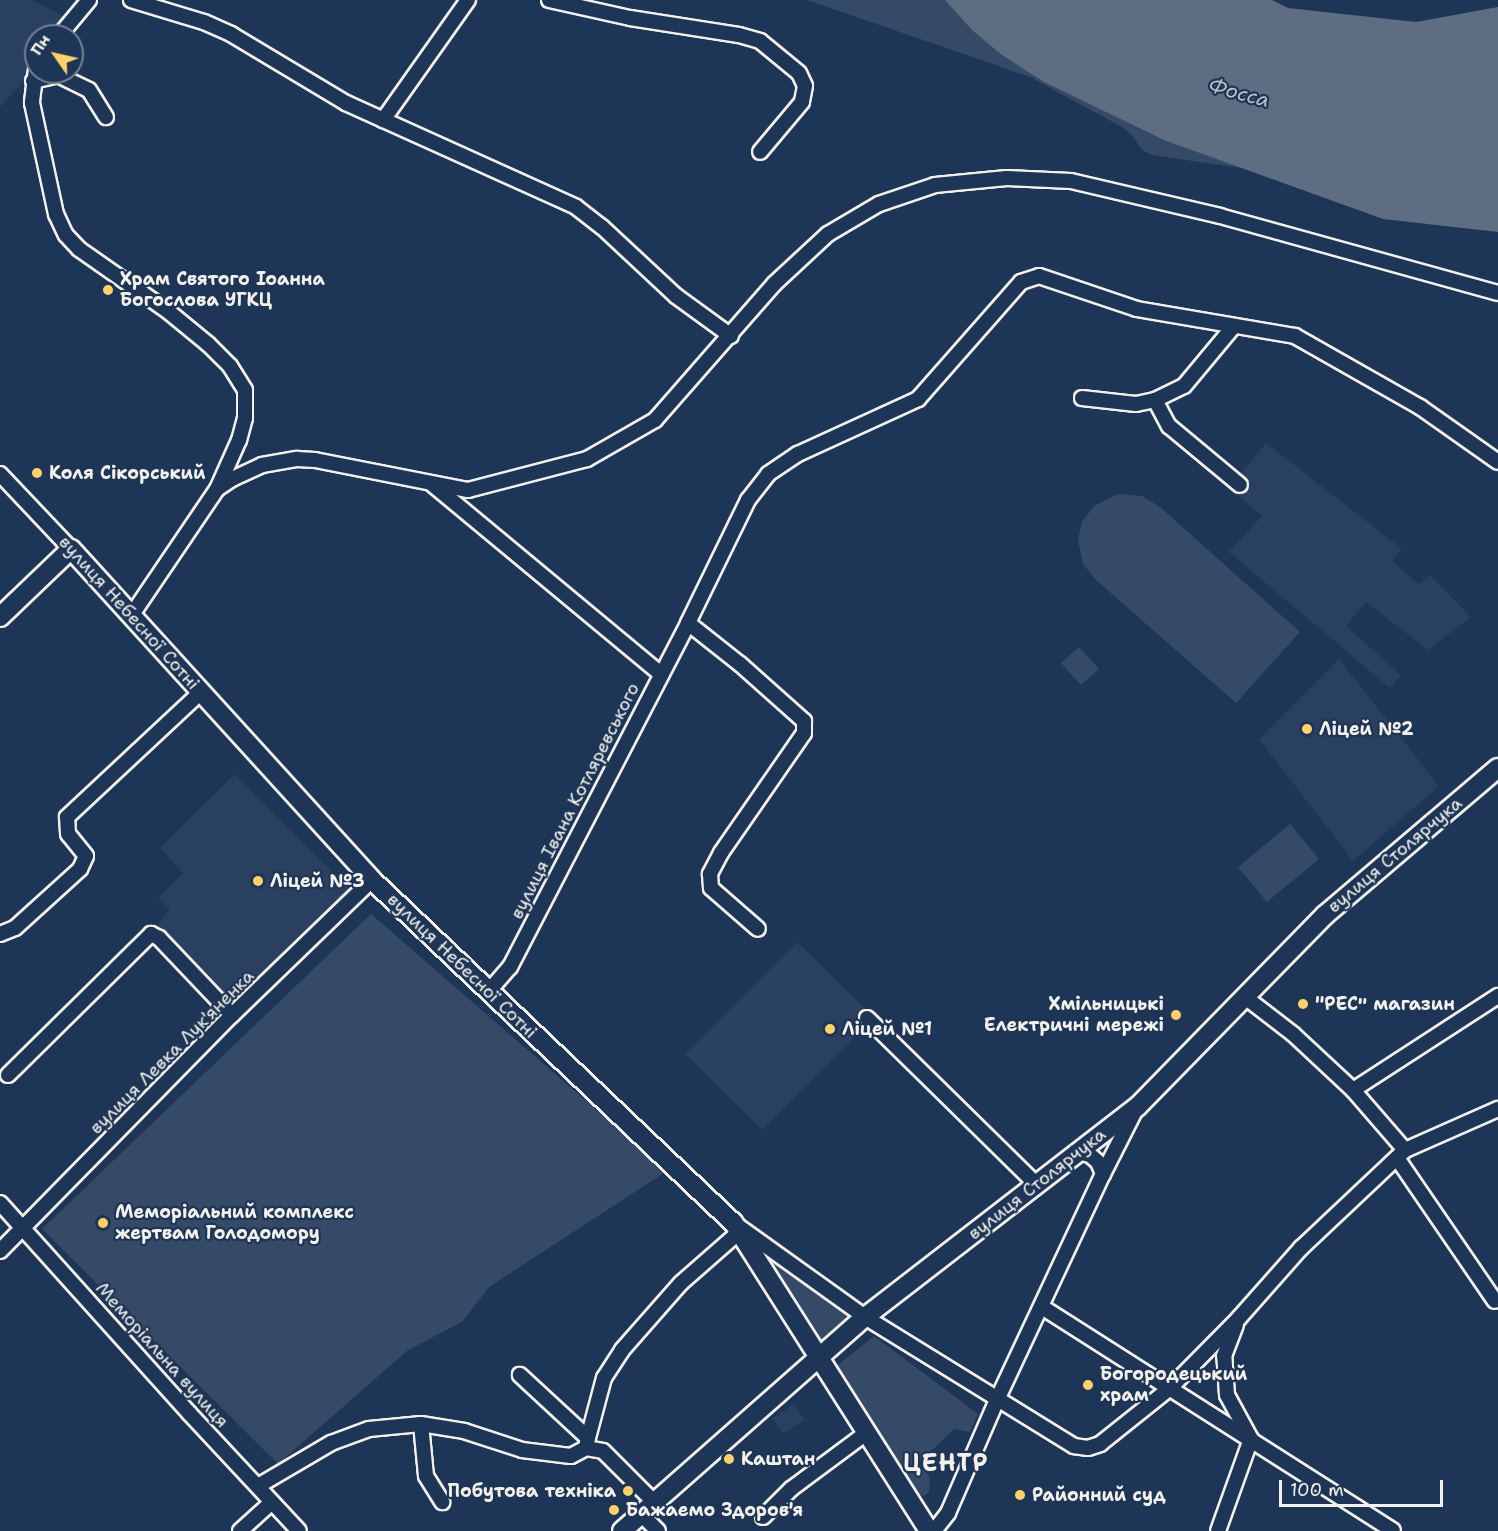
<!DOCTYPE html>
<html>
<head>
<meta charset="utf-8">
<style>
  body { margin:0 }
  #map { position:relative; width:1498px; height:1531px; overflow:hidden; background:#1d3557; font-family:"Shantell Sans",sans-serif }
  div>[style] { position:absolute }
  .built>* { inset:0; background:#2a4060 }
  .green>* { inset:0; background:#354a67 }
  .water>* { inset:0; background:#5e6d82 }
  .roads { filter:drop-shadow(2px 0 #f4f1e8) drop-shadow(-2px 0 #f4f1e8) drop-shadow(0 2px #f4f1e8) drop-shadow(0 -2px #f4f1e8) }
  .street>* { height:14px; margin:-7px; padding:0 7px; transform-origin:7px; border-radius:7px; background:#1d3557 }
  .secondary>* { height:18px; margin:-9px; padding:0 9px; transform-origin:9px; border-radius:9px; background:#1d3557 }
  .dots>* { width:16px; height:16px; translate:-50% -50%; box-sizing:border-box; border:3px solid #1d3557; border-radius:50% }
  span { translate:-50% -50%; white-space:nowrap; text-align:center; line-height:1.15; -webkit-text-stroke:4.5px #1d3557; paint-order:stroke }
  .poi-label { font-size:18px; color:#f4f1e8; font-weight:700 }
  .left { translate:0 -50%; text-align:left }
  .right { translate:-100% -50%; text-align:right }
  .street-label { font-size:18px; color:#f4f1e8 }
  .water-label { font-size:20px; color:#c0c3c4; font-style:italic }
  .district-label { font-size:24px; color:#f4f1e8; font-weight:700; letter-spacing:1.5px }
  .north { position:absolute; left:24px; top:24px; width:60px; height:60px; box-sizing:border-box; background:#1d3557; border:2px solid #738091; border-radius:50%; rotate:304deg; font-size:16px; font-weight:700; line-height:24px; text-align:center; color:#f4f1e8 }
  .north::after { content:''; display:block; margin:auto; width:21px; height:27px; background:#ffd166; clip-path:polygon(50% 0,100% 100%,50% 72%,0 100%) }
  .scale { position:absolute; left:1279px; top:1480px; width:164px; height:27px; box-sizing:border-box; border:3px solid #f4f1e8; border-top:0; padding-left:8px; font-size:18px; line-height:21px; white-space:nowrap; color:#f4f1e8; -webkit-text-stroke:4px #1d3557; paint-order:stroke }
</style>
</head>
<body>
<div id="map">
  <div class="built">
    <div style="clip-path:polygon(0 0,32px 0,71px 20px,59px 36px,36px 36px,36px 69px,0 107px)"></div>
    <div style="clip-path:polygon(1266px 443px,1402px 549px,1392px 561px,1419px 584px,1430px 575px,1471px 617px,1428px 650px,1366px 602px,1346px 626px,1401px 675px,1390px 688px,1229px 552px,1262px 516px,1229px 488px)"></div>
    <div style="clip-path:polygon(1339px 659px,1439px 786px,1353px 861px,1259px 739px)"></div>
    <div style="clip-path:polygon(235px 774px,349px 889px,233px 1004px,157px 926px,170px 909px,158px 898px,183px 873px,160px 848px)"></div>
    <div style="clip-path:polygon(797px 942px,874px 1017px,762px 1130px,685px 1054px)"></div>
    <div style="clip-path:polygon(794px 1404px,805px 1420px,783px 1434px,772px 1418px)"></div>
  </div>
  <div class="green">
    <div style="clip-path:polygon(807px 0,999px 0,1241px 168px,1152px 155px,1142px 150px,1131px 134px,1122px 127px,1030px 77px)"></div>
    <div style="clip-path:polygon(1118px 494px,1142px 496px,1160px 507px,1300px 632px,1236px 703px,1096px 580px,1083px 564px,1078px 540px,1082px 522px,1094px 506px)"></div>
    <div style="clip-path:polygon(1079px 647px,1099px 669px,1081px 685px,1061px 663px)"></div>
    <div style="clip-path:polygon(1290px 824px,1319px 859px,1267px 902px,1238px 867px)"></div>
    <div style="clip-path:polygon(371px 914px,667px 1171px,489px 1287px,462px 1322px,408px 1350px,278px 1464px,42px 1229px)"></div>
    <div style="clip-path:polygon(776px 1259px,851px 1315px,818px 1342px,768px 1266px)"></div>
    <div style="clip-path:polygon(874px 1336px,978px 1414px,970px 1432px,954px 1429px,919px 1463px,930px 1478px,929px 1492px,924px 1496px,914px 1492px,834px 1368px)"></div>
  </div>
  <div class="water">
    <div style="clip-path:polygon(945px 0,1272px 0,1288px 8px,1416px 22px,1498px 7px,1498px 232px,1383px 219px,1164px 140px,1044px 82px,1002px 55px,972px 30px)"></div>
  </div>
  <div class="roads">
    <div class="street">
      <div style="left:131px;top:0;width:76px;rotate:16.8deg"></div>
      <div style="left:204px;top:22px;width:30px;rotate:24deg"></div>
      <div style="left:231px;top:34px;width:134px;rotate:31deg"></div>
      <div style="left:346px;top:103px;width:252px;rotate:24.3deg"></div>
      <div style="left:576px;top:207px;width:33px;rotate:38deg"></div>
      <div style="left:602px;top:227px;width:101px;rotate:43deg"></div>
      <div style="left:676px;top:296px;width:68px;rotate:36deg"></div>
      <div style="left:549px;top:0;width:83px;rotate:12.5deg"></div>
      <div style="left:630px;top:18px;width:110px;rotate:8.9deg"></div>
      <div style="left:739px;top:35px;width:22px;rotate:16deg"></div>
      <div style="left:760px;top:41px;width:50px;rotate:39.4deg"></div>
      <div style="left:799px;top:73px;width:14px;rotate:65deg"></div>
      <div style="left:805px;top:86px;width:16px;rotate:101deg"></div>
      <div style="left:802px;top:102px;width:65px;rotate:130deg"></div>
      <div style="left:59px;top:36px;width:47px;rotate:-50.2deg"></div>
      <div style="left:36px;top:69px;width:34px;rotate:97deg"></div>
      <div style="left:32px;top:103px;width:114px;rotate:77.8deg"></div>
      <div style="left:56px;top:214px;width:23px;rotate:65deg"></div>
      <div style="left:66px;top:235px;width:19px;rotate:47deg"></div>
      <div style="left:79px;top:249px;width:110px;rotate:35deg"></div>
      <div style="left:169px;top:312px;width:50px;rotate:39.4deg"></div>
      <div style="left:208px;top:344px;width:31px;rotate:45deg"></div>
      <div style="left:230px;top:366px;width:28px;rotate:58deg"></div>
      <div style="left:245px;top:390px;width:28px;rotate:90deg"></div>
      <div style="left:245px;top:418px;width:23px;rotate:105deg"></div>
      <div style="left:239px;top:440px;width:51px;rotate:114.1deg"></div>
      <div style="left:33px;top:81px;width:26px;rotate:-13deg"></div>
      <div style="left:58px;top:75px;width:34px;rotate:26deg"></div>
      <div style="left:89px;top:90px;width:32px;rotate:58deg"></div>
      <div style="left:383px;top:120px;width:147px;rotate:-54.7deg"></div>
      <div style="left:1082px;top:398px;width:54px;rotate:6.3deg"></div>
      <div style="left:1136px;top:404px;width:19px;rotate:-12deg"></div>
      <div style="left:1155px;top:400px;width:32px;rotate:-26deg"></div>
      <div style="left:1184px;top:386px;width:78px;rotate:-50.2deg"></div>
      <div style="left:1155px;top:400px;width:30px;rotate:62deg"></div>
      <div style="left:1169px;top:426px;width:92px;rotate:39.7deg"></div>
      <div style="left:0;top:474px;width:103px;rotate:46.6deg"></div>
      <div style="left:432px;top:484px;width:298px;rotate:39.7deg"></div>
      <div style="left:131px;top:616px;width:153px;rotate:-55.9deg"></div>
      <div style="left:217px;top:489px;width:18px;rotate:-34deg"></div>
      <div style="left:232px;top:479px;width:33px;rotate:-25deg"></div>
      <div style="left:262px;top:465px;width:36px;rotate:-10deg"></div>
      <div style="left:297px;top:459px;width:18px;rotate:3deg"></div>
      <div style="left:315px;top:460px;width:156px;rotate:11.1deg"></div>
      <div style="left:468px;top:490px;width:123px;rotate:-14.6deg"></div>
      <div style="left:587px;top:459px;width:78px;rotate:-29.8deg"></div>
      <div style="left:655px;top:420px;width:181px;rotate:-48.8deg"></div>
      <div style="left:774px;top:284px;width:74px;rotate:-42.8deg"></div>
      <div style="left:828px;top:234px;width:59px;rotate:-30.5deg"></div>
      <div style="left:879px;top:204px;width:59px;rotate:-18.7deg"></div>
      <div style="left:935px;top:185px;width:72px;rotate:-5.6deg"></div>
      <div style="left:1007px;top:178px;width:64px;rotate:2.7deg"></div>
      <div style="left:1071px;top:181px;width:153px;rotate:13.2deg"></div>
      <div style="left:1220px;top:216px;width:288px;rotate:15.5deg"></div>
      <div style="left:688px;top:623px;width:137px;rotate:-64deg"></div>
      <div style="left:748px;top:500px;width:33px;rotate:-52deg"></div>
      <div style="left:768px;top:474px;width:36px;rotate:-34deg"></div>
      <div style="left:798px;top:454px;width:132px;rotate:-24.6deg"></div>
      <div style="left:918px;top:399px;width:156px;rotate:-48.6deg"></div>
      <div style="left:1021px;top:282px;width:19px;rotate:-18deg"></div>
      <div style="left:1039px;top:276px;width:103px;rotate:18.6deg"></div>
      <div style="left:1137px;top:309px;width:160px;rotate:9.7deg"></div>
      <div style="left:1295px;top:336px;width:144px;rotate:29.6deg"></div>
      <div style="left:1420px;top:407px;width:95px;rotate:35.2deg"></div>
      <div style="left:0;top:934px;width:16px;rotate:-22deg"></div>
      <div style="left:15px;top:928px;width:88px;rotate:-42.2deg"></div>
      <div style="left:80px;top:869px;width:14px;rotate:-65deg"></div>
      <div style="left:86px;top:856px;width:28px;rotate:-129deg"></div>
      <div style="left:68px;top:834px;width:17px;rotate:-93deg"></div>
      <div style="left:67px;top:817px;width:183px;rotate:-43deg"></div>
      <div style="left:488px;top:992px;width:33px;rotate:-49deg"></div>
      <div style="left:510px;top:967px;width:387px;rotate:-62.6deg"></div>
      <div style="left:688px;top:623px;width:66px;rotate:38.3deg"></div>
      <div style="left:740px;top:664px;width:86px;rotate:41.7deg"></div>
      <div style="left:804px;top:721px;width:12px;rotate:90deg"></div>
      <div style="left:804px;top:733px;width:146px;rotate:124.7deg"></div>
      <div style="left:721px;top:853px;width:24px;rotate:118deg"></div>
      <div style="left:710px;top:874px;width:14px;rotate:86deg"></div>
      <div style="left:711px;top:888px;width:62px;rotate:41.1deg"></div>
      <div style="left:1245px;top:997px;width:61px;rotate:37.6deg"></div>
      <div style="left:1293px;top:1034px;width:82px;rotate:43deg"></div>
      <div style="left:1353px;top:1090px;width:79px;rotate:49.1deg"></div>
      <div style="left:867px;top:1018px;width:238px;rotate:44.5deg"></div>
      <div style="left:8px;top:1075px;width:201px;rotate:-44.6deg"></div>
      <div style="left:151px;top:934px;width:9px;rotate:27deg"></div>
      <div style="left:159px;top:938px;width:106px;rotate:46.5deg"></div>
      <div style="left:1353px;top:1090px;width:173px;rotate:-33deg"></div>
      <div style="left:1077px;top:1152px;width:13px;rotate:13deg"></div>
      <div style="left:1090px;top:1155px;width:11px;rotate:41deg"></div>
      <div style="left:1098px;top:1162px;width:13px;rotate:67deg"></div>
      <div style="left:1397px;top:1158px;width:173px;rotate:55.6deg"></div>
      <div style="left:0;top:1203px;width:283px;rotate:48deg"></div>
      <div style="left:189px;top:1413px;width:161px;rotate:47deg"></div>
      <div style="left:738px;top:1226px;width:156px;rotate:35.6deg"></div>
      <div style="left:865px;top:1317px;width:246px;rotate:31.7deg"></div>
      <div style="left:1074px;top:1446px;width:14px;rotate:8deg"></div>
      <div style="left:1088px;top:1448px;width:13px;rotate:-18deg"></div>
      <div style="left:1100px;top:1444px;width:88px;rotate:-38.6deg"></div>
      <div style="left:1169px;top:1389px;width:100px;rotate:-45.4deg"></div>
      <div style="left:1239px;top:1318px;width:94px;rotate:-48.5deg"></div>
      <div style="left:1301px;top:1248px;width:143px;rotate:-43.3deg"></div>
      <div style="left:1405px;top:1150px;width:102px;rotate:-23.8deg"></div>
      <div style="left:0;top:1251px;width:331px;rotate:-45.5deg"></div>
      <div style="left:232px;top:1015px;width:194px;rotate:-44deg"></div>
      <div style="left:1042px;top:1307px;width:416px;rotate:32.5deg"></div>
      <div style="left:421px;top:1424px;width:44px;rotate:9.2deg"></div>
      <div style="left:464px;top:1431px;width:61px;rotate:18.1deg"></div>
      <div style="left:522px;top:1450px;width:49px;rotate:7deg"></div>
      <div style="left:571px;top:1456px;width:17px;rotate:-28deg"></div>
      <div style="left:586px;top:1448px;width:10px;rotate:-79deg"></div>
      <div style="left:588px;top:1438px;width:93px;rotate:-137.2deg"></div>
      <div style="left:588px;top:1438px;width:62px;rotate:-75.1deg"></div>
      <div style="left:604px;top:1378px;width:33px;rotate:-57deg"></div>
      <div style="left:622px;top:1350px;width:89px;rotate:-48.6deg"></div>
      <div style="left:681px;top:1283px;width:77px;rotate:-41.3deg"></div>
      <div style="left:586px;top:1448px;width:17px;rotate:10deg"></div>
      <div style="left:603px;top:1451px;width:72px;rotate:45deg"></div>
      <div style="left:258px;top:1486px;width:85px;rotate:-30.5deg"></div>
      <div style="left:331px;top:1443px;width:40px;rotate:-20.2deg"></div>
      <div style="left:369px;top:1429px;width:52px;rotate:-5.5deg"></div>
      <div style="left:421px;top:1424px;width:52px;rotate:84.5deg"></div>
      <div style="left:426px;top:1476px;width:31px;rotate:58deg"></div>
      <div style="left:641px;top:1514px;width:24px;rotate:45deg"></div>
      <div style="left:763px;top:1517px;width:40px;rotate:-45deg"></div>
      <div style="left:791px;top:1489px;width:94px;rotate:-36.7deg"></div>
      <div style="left:240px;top:1531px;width:43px;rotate:-42.2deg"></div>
      <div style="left:934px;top:1531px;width:23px;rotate:-52deg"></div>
      <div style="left:948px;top:1513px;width:123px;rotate:-66.6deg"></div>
      <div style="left:997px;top:1400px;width:250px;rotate:-64.9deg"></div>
      <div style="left:1103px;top:1174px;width:71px;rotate:-63.1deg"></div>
      <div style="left:1218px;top:1531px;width:98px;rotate:-70.3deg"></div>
      <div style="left:1251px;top:1439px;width:50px;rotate:-118.6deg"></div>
      <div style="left:1227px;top:1395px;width:39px;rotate:-94deg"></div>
      <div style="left:1224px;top:1356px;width:33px;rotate:-69deg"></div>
    </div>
    <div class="secondary">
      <div style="left:0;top:617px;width:98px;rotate:-43.8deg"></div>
      <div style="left:71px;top:549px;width:447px;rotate:47.7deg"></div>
      <div style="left:372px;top:880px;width:497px;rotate:43.5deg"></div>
      <div style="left:733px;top:1222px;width:366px;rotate:57.6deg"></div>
      <div style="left:622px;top:1531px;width:324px;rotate:-41.4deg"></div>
      <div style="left:865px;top:1317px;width:344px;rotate:-37.7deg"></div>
      <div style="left:1137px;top:1107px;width:269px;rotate:-45.6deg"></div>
      <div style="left:1325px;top:915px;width:227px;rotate:-40.4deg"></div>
    </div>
  </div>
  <div class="dots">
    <div style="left:108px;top:290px;background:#ffd166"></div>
    <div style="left:37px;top:473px;background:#ffd166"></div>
    <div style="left:1307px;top:729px;background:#ffd166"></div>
    <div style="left:258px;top:881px;background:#ffd166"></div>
    <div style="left:1303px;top:1004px;background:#ffd166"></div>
    <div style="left:1176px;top:1015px;background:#ffd166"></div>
    <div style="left:830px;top:1029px;background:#ffd166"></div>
    <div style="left:103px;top:1223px;background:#ffd166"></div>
    <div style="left:1088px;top:1385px;background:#ffd166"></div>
    <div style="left:729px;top:1459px;background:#ffd166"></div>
    <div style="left:628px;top:1491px;background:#ffd166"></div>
    <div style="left:1020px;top:1495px;background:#ffd166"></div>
    <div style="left:614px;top:1510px;background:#ffd166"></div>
  </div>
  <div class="poi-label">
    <span class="left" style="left:120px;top:290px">Храм Святого Іоанна<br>Богослова УГКЦ</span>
    <span class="left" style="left:49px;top:473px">Коля Сікорський</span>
    <span class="left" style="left:1319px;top:729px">Ліцей №2</span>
    <span class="left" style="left:270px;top:881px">Ліцей №3</span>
    <span class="left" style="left:1315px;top:1004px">"РЕС" магазин</span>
    <span class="right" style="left:1164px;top:1015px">Хмільницькі<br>Електричні мережі</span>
    <span class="left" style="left:842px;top:1029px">Ліцей №1</span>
    <span class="left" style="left:115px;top:1223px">Меморіальний комплекс<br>жертвам Голодомору</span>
    <span class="left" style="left:1100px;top:1385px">Богородецький<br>храм</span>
    <span class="left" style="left:741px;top:1459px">Каштан</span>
    <span class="right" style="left:616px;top:1491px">Побутова техніка</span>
    <span class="left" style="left:1032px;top:1495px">Районний суд</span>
    <span class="left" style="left:626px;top:1510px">Бажаемо Здоров'я</span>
  </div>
  <div class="street-label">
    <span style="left:129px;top:613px;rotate:48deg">вулиця Небесної Сотні</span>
    <span style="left:575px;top:801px;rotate:-63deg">вулиця Івана Котляревського</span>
    <span style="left:1395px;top:855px;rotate:-40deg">вулиця Столярчука</span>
    <span style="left:462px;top:966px;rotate:44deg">вулиця Небесної Сотні</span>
    <span style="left:172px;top:1052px;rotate:-45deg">вулиця Левка Лук'яненка</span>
    <span style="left:1037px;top:1184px;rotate:-38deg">вулиця Столярчука</span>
    <span style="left:162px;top:1355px;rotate:48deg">Меморіальна вулиця</span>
  </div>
  <div class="water-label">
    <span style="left:1239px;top:93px;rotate:15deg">Фосса</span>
  </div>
  <div class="district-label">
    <span style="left:946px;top:1464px">ЦЕНТР</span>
  </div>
  <div class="north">Пн</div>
  <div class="scale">100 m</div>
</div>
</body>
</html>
